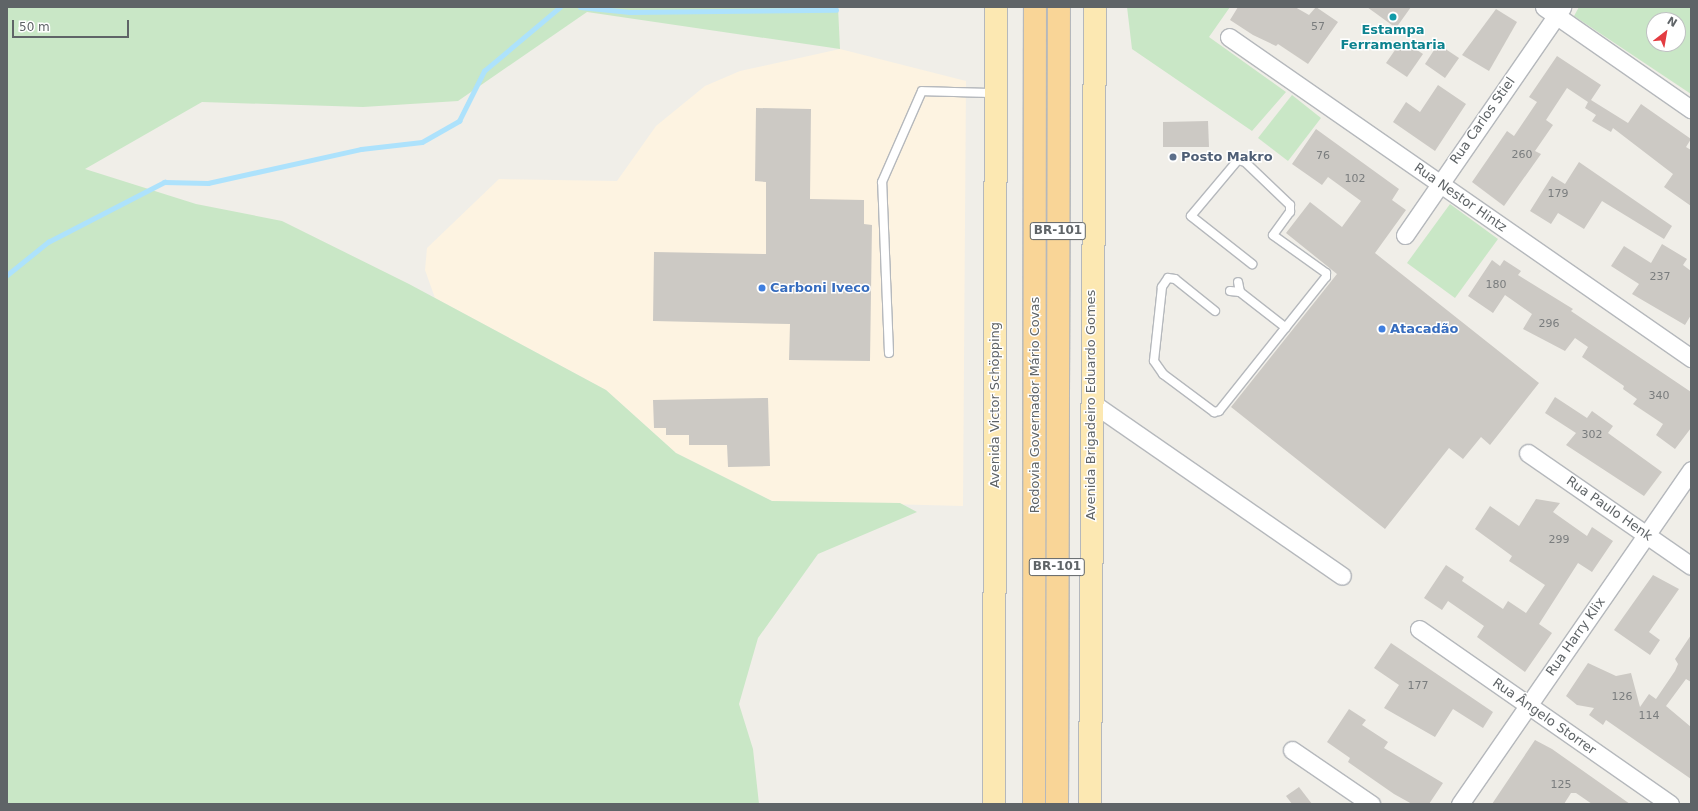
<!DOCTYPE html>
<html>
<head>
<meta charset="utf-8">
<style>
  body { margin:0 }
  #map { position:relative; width:1698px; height:811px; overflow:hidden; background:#f0eee8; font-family:"DejaVu Sans",sans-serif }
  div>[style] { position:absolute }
  .commercial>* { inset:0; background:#fdf3e1 }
  .green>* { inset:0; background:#c9e7c6 }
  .stream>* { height:4.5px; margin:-2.25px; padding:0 2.25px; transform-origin:2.25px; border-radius:2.25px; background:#ade2fc }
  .building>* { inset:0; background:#ccc9c4 }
  .roads { filter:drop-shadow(1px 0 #b5b8bc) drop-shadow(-1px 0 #b5b8bc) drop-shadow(0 1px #b5b8bc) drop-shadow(0 -1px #b5b8bc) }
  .service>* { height:8px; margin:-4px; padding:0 4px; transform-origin:4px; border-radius:4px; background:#fff }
  .minor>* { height:17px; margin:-8.5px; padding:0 8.5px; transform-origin:8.5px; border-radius:8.5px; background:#fff }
  .primary>* { height:22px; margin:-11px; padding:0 11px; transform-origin:11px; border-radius:11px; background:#fce8b2 }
  .motorway>* { height:22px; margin:-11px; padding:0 11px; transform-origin:11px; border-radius:11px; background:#f9d597 }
  .dots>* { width:11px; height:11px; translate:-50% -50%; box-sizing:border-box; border:2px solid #fff; border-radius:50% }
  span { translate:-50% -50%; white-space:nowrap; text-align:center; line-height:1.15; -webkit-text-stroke:3px #fff; paint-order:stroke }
  .number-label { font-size:11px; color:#7a7d7e }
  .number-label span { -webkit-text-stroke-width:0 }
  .shield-label span { padding:1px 3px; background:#fff; border:1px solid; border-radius:3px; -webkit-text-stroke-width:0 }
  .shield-label { font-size:12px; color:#5f6467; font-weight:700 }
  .culture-label { font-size:13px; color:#0d838f; font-weight:700 }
  .street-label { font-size:13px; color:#5f6467 }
  .service-label { font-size:13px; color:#4e5e75; font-weight:700 }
  .left { translate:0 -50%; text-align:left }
  .shop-label { font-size:13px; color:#366cbe; font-weight:700 }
  .frame { position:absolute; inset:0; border:8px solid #5f6467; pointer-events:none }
  .north { position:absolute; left:1646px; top:12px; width:40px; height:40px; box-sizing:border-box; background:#fff; border:1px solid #bfc1c2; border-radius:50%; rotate:31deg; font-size:11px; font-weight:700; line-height:16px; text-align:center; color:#5f6467 }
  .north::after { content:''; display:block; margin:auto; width:14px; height:18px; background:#e33c41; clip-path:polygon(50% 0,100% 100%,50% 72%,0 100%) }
  .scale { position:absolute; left:12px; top:20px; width:117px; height:18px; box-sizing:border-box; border:2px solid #5f6467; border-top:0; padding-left:5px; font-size:12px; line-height:14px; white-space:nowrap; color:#5f6467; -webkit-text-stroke:3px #fff; paint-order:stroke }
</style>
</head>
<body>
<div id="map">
  <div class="commercial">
    <div style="clip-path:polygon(840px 49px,966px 81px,963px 506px,772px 501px,676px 453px,606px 390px,435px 298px,425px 270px,427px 248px,499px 179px,617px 181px,656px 126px,705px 86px,740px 71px)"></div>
  </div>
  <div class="green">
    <div style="clip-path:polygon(7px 7px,838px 7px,840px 49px,587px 12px,458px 101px,363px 107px,202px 102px,85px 169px,196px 204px,282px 221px,409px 284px,606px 390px,676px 453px,772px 501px,900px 503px,917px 512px,818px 554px,758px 638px,739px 704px,753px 749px,759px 804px,7px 804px)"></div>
    <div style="clip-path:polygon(1127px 7px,1230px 7px,1209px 37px,1286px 92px,1252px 131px,1132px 49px)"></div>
    <div style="clip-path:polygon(evenodd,1579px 7px,1691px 7px,1691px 94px,1574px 16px,1579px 7px,1654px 20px,1678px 20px,1678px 44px,1654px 44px,1654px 20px)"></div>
    <div style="clip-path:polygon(1292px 95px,1321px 118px,1288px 161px,1258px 138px)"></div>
    <div style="clip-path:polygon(1450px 204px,1498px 239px,1455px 298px,1407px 263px)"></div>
  </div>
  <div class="stream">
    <div style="left:580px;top:7px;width:50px;rotate:5.7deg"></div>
    <div style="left:630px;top:12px;width:206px;rotate:-0.6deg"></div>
    <div style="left:7px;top:275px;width:53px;rotate:-38.8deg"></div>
    <div style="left:48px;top:242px;width:131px;rotate:-27.3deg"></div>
    <div style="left:164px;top:182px;width:44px;rotate:1.3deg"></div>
    <div style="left:208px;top:183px;width:157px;rotate:-12.5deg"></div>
    <div style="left:361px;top:149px;width:61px;rotate:-6.5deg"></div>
    <div style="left:422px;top:142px;width:43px;rotate:-29.6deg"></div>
    <div style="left:459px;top:121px;width:56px;rotate:-63.4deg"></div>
    <div style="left:484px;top:71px;width:99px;rotate:-40.1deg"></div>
  </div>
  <div class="building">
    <div style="clip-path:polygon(1238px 7px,1295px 7px,1309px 15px,1316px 7px,1338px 22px,1308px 64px,1278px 44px,1276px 46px,1253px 35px,1230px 20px)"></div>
    <div style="clip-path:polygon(1367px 7px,1411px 7px,1396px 28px)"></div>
    <div style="clip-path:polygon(1496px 9px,1517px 22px,1489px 71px,1462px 55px)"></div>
    <div style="clip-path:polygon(1402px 40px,1423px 54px,1407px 77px,1386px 63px)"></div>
    <div style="clip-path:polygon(1438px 44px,1459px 58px,1445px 78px,1425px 64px)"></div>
    <div style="clip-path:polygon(1557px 56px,1601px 85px,1591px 100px,1628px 123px,1641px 104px,1691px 139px,1686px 147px,1691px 150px,1691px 206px,1664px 187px,1673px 174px,1613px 128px,1611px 132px,1592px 121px,1596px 115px,1585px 108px,1588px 102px,1567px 88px,1546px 120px,1553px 125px,1535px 151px,1541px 154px,1504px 206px,1472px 182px,1507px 131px,1514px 136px,1537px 102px,1529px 97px)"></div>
    <div style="clip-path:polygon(1438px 85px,1466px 104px,1435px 151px,1393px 122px,1406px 102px,1420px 112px)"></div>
    <div style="clip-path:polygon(756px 108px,811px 109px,810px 199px,864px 200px,864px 224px,872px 225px,870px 361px,789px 360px,790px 324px,653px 321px,654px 252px,766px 254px,766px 182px,755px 181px)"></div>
    <div style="clip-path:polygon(1208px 121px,1209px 147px,1163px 147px,1163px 122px)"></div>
    <div style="clip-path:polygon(1316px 129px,1399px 189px,1392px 200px,1406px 210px,1375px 253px,1539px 383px,1490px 445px,1481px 437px,1463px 459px,1449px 448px,1385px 529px,1231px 407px,1337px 274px,1286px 233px,1310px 202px,1342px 227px,1361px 201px,1328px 177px,1322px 185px,1292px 164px)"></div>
    <div style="clip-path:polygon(1579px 162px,1672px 226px,1664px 239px,1602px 201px,1584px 229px,1558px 213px,1551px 224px,1530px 211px,1552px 176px,1565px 184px)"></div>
    <div style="clip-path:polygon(1662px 244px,1687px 259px,1683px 265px,1691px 271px,1691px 315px,1685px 325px,1632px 294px,1639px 284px,1611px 266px,1624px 246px,1651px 263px)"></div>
    <div style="clip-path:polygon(1492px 260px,1500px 266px,1504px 260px,1521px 271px,1518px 275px,1573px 309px,1571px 311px,1691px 392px,1691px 428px,1675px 449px,1656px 435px,1663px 424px,1633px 404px,1637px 399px,1623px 389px,1624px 386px,1582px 357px,1588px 347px,1575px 338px,1565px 351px,1523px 329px,1532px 314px,1505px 295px,1493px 313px,1468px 296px)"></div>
    <div style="clip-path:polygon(1555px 397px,1587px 418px,1592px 411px,1613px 426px,1608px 433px,1662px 472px,1644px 496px,1566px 445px,1576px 433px,1545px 413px)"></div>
    <div style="clip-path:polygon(768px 398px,770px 466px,728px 467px,727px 445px,689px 445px,689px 435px,666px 435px,666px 428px,654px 428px,653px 400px)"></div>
    <div style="clip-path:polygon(1536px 499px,1560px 503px,1553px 512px,1587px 536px,1592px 527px,1613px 541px,1592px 572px,1578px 563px,1539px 624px,1552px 633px,1525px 672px,1477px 637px,1484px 626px,1448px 601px,1442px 610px,1424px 598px,1446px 565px,1464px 577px,1462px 581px,1503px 609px,1508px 601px,1526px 613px,1545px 585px,1509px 561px,1512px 556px,1475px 529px,1490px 506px,1519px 526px)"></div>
    <div style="clip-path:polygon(1653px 575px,1679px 589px,1649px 632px,1660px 640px,1650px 655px,1614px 630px)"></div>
    <div style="clip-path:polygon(1691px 635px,1691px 682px,1686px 679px,1666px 706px,1691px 727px,1691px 779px,1606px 720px,1603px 725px,1589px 715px,1594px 708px,1577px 705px,1566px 696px,1588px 663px,1616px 676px,1631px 673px,1640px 707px,1649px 694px,1656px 699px,1675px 671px,1678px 664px,1675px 659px)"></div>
    <div style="clip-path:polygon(1391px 643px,1493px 712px,1483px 728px,1453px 709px,1435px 737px,1384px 708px,1399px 685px,1374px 668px)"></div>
    <div style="clip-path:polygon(1349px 709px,1366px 720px,1362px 725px,1388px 742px,1384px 748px,1443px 783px,1429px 804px,1412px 804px,1394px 794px,1348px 762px,1350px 758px,1327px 742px)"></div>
    <div style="clip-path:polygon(1535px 740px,1552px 749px,1630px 804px,1592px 804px,1576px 793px,1571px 793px,1564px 804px,1492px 804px)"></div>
    <div style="clip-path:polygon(1299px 787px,1312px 804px,1292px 804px,1286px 796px)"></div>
  </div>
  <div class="roads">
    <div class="service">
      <div style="left:1230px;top:291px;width:10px;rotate:6deg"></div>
      <div style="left:1240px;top:292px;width:10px;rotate:-101deg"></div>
      <div style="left:1240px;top:292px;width:58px;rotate:38deg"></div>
      <div style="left:1215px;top:311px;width:51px;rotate:-141.3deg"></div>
      <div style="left:1175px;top:279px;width:7px;rotate:-172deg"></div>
      <div style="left:1168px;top:278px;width:11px;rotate:124deg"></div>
      <div style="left:1162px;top:287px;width:74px;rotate:96.2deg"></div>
      <div style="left:1154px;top:361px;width:16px;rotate:55deg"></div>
      <div style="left:1163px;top:374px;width:64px;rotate:36.7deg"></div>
      <div style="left:1214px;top:412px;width:5px;rotate:-11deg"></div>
      <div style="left:1219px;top:411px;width:171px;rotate:-51.4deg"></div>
      <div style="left:1326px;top:277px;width:4px;rotate:-90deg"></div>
      <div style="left:1326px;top:273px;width:65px;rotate:-144.4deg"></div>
      <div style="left:1273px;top:235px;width:29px;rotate:-54deg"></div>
      <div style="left:1290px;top:212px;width:7px;rotate:-90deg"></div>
      <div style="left:1290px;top:205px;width:62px;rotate:-136.3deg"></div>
      <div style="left:1245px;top:162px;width:7px;rotate:-164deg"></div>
      <div style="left:1238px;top:160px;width:73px;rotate:130deg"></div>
      <div style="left:1191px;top:216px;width:78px;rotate:38.2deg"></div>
      <div style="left:889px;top:353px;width:171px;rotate:-92.3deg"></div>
      <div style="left:882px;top:182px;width:99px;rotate:-66.3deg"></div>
      <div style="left:922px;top:91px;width:73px;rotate:1.6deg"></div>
    </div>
    <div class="minor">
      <div style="left:1544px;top:7px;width:179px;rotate:34.8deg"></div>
      <div style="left:1229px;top:37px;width:563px;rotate:34.79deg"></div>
      <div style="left:1405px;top:235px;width:277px;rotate:-55.4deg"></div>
      <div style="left:1091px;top:402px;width:305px;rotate:34.7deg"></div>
      <div style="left:1528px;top:453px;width:198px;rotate:34.7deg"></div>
      <div style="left:1419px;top:629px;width:306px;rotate:34.9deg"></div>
      <div style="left:1292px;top:750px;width:96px;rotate:34.4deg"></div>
      <div style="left:1460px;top:804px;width:406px;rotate:-55.3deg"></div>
    </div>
    <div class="primary">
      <div style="left:994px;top:804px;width:797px;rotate:-89.86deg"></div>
      <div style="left:1090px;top:804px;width:797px;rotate:-89.64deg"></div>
    </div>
    <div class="motorway">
      <div style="left:1034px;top:804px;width:797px;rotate:-89.93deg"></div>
      <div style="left:1057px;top:804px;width:797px;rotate:-89.86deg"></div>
    </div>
  </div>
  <div class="dots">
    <div style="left:1393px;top:17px;background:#0f9aa8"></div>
    <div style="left:1173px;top:157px;background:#5c6f8a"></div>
    <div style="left:762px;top:288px;background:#3f7fe0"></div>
    <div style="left:1382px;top:329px;background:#3f7fe0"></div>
  </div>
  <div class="number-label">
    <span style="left:1318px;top:27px">57</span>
    <span style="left:1522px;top:155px">260</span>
    <span style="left:1323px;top:156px">76</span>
    <span style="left:1355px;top:179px">102</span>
    <span style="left:1558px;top:194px">179</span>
    <span style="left:1660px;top:277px">237</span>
    <span style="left:1496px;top:285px">180</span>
    <span style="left:1549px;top:324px">296</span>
    <span style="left:1659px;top:396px">340</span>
    <span style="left:1592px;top:435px">302</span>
    <span style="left:1559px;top:540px">299</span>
    <span style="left:1418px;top:686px">177</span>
    <span style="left:1622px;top:697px">126</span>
    <span style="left:1649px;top:716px">114</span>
    <span style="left:1561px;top:785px">125</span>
  </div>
  <div class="shield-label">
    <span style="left:1058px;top:231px">BR-101</span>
    <span style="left:1057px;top:567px">BR-101</span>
  </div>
  <div class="culture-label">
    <span style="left:1393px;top:38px">Estampa<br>Ferramentaria</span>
  </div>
  <div class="street-label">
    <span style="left:1483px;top:121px;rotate:-55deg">Rua Carlos Stiel</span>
    <span style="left:1460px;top:198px;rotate:35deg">Rua Nestor Hintz</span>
    <span style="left:995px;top:405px;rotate:-90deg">Avenida Victor Schöpping</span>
    <span style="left:1035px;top:405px;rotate:-90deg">Rodovia Governador Mário Covas</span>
    <span style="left:1091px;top:405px;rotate:-90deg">Avenida Brigadeiro Eduardo Gomes</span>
    <span style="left:1609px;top:509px;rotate:35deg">Rua Paulo Henk</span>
    <span style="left:1576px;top:637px;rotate:-55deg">Rua Harry Klix</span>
    <span style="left:1544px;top:717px;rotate:35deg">Rua Ângelo Storrer</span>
  </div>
  <div class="service-label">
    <span class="left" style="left:1181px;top:157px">Posto Makro</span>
  </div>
  <div class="shop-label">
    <span class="left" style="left:770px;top:288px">Carboni Iveco</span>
    <span class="left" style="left:1390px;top:329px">Atacadão</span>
  </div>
  <div class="frame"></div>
  <div class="north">N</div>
  <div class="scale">50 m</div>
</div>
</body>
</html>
